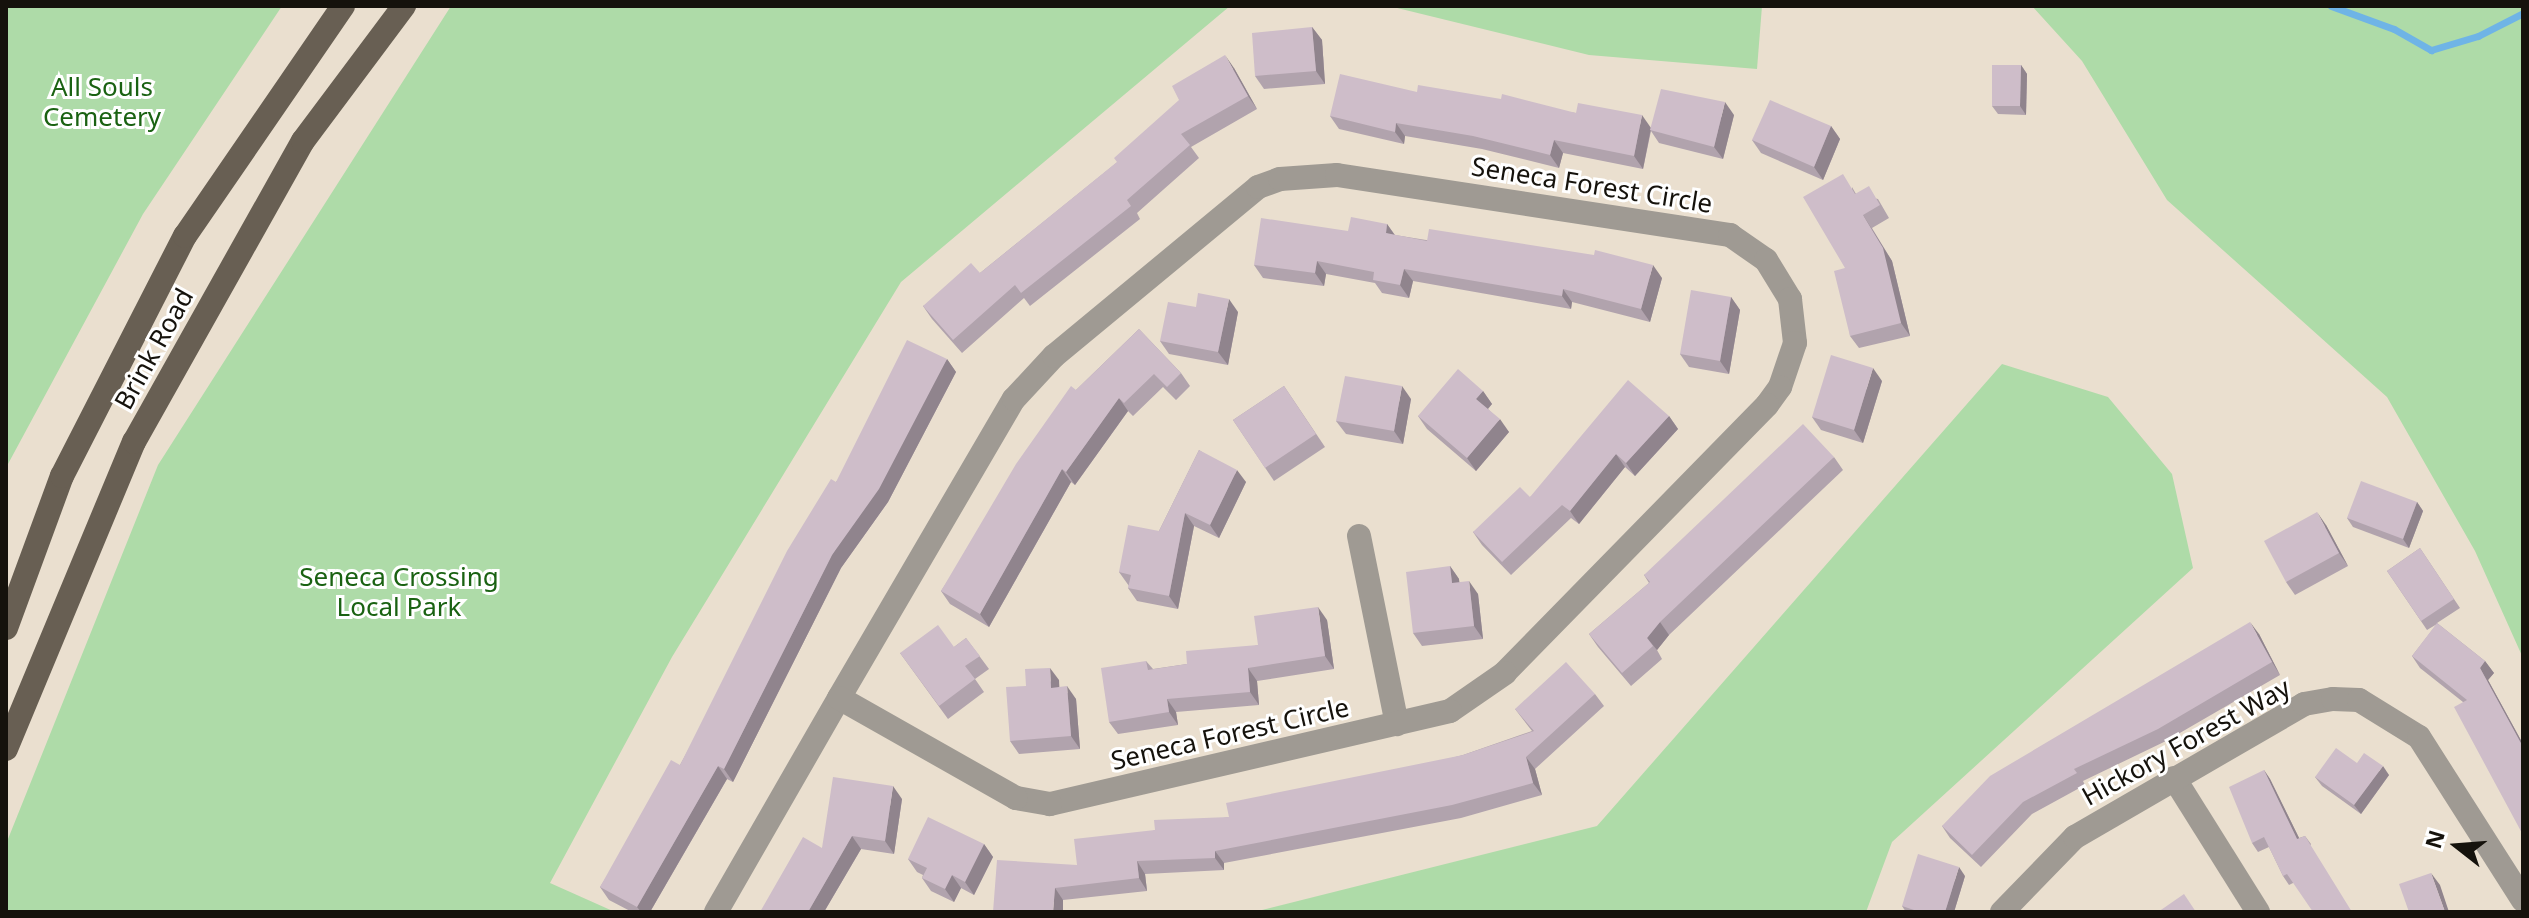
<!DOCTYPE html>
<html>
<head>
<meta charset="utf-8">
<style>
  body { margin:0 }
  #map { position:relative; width:2529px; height:918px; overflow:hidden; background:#eadfcf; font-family:"Noto Sans",sans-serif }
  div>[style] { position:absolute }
  .green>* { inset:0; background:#aedba8 }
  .stream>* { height:7px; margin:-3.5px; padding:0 3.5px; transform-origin:3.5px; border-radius:3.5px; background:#6fb4e6 }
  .minor>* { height:24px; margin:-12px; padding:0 12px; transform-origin:12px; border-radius:12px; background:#9f9a93 }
  .major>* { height:24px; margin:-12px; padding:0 12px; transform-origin:12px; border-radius:12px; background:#685f53 }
  .wall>* { inset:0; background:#b1a3ad }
  .shaded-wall>* { inset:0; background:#90848d }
  .building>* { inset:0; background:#cebdc9 }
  span { translate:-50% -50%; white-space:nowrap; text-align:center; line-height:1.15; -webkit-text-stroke:6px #fff; paint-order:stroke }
  .park-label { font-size:26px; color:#1a6212 }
  .street-label { font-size:26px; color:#15120c }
  .frame { position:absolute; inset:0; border:8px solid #15120c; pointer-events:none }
  .north { position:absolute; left:2417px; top:806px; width:80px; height:80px; -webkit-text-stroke:6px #fff; paint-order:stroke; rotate:287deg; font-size:22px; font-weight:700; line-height:32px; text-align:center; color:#15120c }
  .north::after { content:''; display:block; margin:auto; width:28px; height:36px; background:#15120c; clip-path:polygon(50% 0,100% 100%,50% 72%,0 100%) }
</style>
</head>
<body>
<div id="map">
  <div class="green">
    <div style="clip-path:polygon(6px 6px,282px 6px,143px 214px,8px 464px)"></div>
    <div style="clip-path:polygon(451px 6px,1230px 6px,901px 282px,672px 657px,550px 883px,615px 912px,6px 912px,6px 844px,158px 465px)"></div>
    <div style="clip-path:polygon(1389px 6px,1762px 6px,1757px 69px,1589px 55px)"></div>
    <div style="clip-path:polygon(2032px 6px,2523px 6px,2523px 658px,2475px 551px,2387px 397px,2167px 200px,2082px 61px)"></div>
    <div style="clip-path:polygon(2002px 364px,2108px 397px,2172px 474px,2193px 568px,1892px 842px,1866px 912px,1254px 912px,1597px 826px)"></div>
  </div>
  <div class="stream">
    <div style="left:2331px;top:6px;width:67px;rotate:20.1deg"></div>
    <div style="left:2394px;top:29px;width:43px;rotate:29.6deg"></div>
    <div style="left:2431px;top:50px;width:49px;rotate:-16.6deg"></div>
    <div style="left:2478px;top:36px;width:51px;rotate:-27.1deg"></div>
  </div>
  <div class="minor">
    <div style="left:1359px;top:536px;width:192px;rotate:78.6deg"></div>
    <div style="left:2174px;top:778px;width:158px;rotate:57.9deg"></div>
    <div style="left:716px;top:912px;width:247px;rotate:-60.1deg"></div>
    <div style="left:839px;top:698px;width:346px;rotate:-59.7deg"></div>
    <div style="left:1014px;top:399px;width:59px;rotate:-47.1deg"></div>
    <div style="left:1054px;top:356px;width:265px;rotate:-39.6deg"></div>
    <div style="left:1258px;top:187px;width:23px;rotate:-20deg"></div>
    <div style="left:1280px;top:179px;width:57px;rotate:-4deg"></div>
    <div style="left:1337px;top:175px;width:398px;rotate:8.7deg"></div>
    <div style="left:1730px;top:235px;width:44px;rotate:34.8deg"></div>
    <div style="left:1766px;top:260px;width:46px;rotate:58.4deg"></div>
    <div style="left:1790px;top:299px;width:44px;rotate:83.5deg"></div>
    <div style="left:1795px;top:343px;width:46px;rotate:108.8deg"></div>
    <div style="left:1780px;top:387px;width:22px;rotate:126deg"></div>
    <div style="left:1767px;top:405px;width:375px;rotate:134.4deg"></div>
    <div style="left:1505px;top:673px;width:67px;rotate:145.4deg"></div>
    <div style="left:1450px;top:711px;width:411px;rotate:166.9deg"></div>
    <div style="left:1050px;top:804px;width:35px;rotate:-170deg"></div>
    <div style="left:1016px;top:798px;width:203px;rotate:-150.5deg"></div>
    <div style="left:2002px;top:912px;width:105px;rotate:-45.8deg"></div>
    <div style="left:2075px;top:837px;width:265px;rotate:-30.1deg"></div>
    <div style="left:2304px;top:704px;width:29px;rotate:-10deg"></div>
    <div style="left:2333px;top:699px;width:26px;rotate:2deg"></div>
    <div style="left:2359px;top:700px;width:70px;rotate:31.7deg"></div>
    <div style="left:2419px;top:737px;width:193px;rotate:57.5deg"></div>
  </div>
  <div class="major">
    <div style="left:6px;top:628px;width:162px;rotate:-69.8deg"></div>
    <div style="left:62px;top:476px;width:270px;rotate:-62.9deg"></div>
    <div style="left:185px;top:236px;width:279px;rotate:-55.5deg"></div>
    <div style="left:6px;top:749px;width:333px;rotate:-67.4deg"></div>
    <div style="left:134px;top:442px;width:345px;rotate:-60.7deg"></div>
    <div style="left:303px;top:141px;width:169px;rotate:-53.2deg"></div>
  </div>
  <div class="wall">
    <div style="clip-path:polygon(1312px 27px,1322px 40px,1325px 84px,1264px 89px,1255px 76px)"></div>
    <div style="clip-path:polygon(2021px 65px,2027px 74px,2026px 115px,1998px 114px,1992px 106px)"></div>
    <div style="clip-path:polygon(1234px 68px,1257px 109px,1191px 147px,1199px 158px,1137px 213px,1140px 219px,1030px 306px,1024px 298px,962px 353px,932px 319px,923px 306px,980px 273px)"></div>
    <div style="clip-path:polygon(1417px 92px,1576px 113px,1651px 128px,1734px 115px,1723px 159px,1659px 143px,1651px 131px,1643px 169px,1563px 153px,1559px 168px,1482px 149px,1405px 136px,1404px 144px,1339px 129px,1330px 116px)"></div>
    <div style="clip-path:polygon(1831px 126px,1840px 139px,1823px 180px,1761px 153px,1752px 140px)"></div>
    <div style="clip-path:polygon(1852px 187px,1856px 194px,1878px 199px,1889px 218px,1872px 228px,1892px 261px,1910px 336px,1859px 348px,1850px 336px,1845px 268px)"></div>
    <div style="clip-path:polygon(1387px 224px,1395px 235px,1662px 278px,1650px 322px,1572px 302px,1571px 309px,1413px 281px,1409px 298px,1382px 293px,1375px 283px,1326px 274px,1324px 286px,1263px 278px,1254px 265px,1348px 231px)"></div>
    <div style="clip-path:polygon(1731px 297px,1740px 310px,1729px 374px,1689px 367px,1680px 354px)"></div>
    <div style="clip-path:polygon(1196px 307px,1238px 312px,1228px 365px,1169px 354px,1160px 341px)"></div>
    <div style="clip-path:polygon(1139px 329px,1181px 373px,1190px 386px,1176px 400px,1163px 387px,1133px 416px,1128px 411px,1075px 485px,1071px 482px,989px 627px,950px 604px,941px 591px,1076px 390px)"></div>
    <div style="clip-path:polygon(947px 359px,956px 372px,888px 502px,841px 568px,733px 782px,727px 779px,650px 912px,632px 912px,609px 900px,600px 887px,680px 765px,836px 482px)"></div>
    <div style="clip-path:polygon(1882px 381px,1863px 443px,1821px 430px,1812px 417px)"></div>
    <div style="clip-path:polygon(1284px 386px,1325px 447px,1274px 481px,1233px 420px)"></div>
    <div style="clip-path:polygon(1483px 391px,1492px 404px,1488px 409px,1509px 432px,1476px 471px,1427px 429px,1418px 416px)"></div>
    <div style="clip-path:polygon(1411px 399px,1403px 444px,1346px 434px,1336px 421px)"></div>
    <div style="clip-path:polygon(1669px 416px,1678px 429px,1635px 476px,1625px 467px,1579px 524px,1571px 518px,1511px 575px,1482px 545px,1473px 532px,1530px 497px)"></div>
    <div style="clip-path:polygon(1199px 450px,1246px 482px,1219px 538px,1194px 526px,1178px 609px,1137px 601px,1128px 588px,1129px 586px,1119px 572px,1159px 531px)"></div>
    <div style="clip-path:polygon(1834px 457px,1843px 470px,1669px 635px,1657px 650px,1662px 659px,1631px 686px,1598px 647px,1589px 634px,1649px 583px,1644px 575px)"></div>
    <div style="clip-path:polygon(2417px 502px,2423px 511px,2409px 548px,2353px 527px,2347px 518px)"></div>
    <div style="clip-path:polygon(2326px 525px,2348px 566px,2295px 595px,2286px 582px)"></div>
    <div style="clip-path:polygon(2420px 548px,2460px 608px,2437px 623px,2485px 661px,2494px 673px,2488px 680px,2523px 744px,2523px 835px,2463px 702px,2420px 668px,2412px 656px,2437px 624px,2427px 630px,2387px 571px)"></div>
    <div style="clip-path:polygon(1450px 566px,1459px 579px,1459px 582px,1478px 594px,1483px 639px,1422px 646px,1413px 633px)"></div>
    <div style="clip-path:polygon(1327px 620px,1334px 669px,1257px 681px,1259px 705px,1176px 712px,1178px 725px,1118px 734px,1109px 722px,1146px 661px,1153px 669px,1187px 664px,1258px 645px)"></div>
    <div style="clip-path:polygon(2259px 634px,2280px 675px,2166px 741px,2083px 781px,2085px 785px,2032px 814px,1981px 867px,1950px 838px,1942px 826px)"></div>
    <div style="clip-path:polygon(966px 638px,989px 669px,975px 679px,984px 692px,948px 719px,900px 653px,954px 647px)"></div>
    <div style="clip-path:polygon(1059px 680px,1059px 687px,1076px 699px,1080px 749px,1019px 754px,1010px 741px,1026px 686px)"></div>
    <div style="clip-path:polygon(1595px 694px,1604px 706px,1535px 769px,1542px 795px,1461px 818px,1224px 863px,1224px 870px,1145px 874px,1147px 891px,1063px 900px,993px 912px,1077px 865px,1155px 830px,1229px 817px,1463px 755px,1532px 731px,1515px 709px)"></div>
    <div style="clip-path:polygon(2357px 763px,2389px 775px,2361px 814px,2322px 786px,2315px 777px)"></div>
    <div style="clip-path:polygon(2264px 770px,2270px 779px,2299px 838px,2305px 836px,2311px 844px,2293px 883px,2289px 885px,2283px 876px,2269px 847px,2258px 852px,2252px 843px)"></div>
    <div style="clip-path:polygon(902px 799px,894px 854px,861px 849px,824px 912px,760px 912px,822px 848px)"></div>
    <div style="clip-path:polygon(984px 844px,993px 857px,974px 895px,961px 888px,954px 902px,931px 891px,922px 878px,923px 875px,917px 872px,908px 859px)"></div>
    <div style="clip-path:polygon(1965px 876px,1954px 912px,1906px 912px,1902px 906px)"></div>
  </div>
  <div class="shaded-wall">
    <div style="clip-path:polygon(1312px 27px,1322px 40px,1325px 84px,1316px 71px)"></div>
    <div style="clip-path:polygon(1225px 55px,1234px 68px,1257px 109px,1248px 96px)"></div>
    <div style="clip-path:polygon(2021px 65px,2027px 74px,2026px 115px,2020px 106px)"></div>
    <div style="clip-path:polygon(1725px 102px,1734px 115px,1723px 159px,1714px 147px)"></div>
    <div style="clip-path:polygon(1642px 115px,1651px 128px,1643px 169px,1634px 156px)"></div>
    <div style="clip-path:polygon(1396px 123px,1405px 136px,1404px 144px,1395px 132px)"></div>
    <div style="clip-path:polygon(1831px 126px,1840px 139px,1823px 180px,1814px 167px)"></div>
    <div style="clip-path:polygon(1554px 140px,1563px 153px,1559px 168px,1550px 155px)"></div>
    <div style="clip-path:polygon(1863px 215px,1892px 261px,1910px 336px,1901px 323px)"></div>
    <div style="clip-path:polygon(1387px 224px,1396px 237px,1386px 233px)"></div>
    <div style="clip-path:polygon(1317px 261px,1326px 274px,1324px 286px,1315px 273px)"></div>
    <div style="clip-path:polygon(1653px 265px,1662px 278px,1650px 322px,1641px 309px)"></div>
    <div style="clip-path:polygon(1404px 269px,1413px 281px,1409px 298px,1400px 285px)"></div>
    <div style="clip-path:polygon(1563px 289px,1572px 302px,1571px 309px,1562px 296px)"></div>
    <div style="clip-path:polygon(1731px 297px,1740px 310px,1729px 374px,1720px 361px)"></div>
    <div style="clip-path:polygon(1229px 299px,1238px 312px,1228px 365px,1218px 352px)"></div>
    <div style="clip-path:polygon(947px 359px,956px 372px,888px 502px,841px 568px,733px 782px,724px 769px,832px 555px)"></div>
    <div style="clip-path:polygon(1873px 368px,1882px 381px,1863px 443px,1854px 430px)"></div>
    <div style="clip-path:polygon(1402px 386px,1411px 399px,1403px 444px,1394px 431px)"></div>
    <div style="clip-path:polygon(1483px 391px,1492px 404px,1485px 412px,1476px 399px)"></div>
    <div style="clip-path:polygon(1119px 398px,1128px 411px,1075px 485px,1066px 472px)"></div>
    <div style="clip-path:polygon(1669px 416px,1678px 429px,1635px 476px,1626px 463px)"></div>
    <div style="clip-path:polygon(1500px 419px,1509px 432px,1476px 471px,1467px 458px)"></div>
    <div style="clip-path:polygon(1616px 454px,1625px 467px,1579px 524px,1570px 511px)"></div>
    <div style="clip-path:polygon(1062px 469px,1071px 482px,989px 627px,980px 614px)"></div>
    <div style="clip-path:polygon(1237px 470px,1246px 482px,1219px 538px,1210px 525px)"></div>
    <div style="clip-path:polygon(2417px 502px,2423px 511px,2409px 548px,2403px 539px)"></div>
    <div style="clip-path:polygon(2317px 512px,2326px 525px,2348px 566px,2339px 553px)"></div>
    <div style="clip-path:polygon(1185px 513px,1194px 526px,1178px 609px,1169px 596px)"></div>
    <div style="clip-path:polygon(1450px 566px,1459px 579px,1461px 596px,1452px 583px)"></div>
    <div style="clip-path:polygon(1469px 581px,1478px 594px,1483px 639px,1474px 626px)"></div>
    <div style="clip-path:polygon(1318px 607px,1327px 620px,1334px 669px,1325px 656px)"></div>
    <div style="clip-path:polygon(1660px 622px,1669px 635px,1657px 650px,1647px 638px)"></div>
    <div style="clip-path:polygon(2250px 622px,2259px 634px,2280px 675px,2272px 662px)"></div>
    <div style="clip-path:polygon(2485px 661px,2494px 673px,2488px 680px,2523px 744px,2523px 747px,2480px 668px)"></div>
    <div style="clip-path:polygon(1050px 668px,1059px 680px,1060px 701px,1051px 688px)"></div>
    <div style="clip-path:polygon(1248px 668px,1257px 681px,1259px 705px,1250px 692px)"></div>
    <div style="clip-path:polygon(1067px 686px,1076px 699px,1080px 749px,1071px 736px)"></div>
    <div style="clip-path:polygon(1167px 699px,1176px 712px,1178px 725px,1169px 712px)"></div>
    <div style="clip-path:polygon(1526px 757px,1535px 769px,1542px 795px,1533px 783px)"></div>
    <div style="clip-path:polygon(718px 766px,727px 779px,650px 912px,641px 912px,637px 907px)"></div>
    <div style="clip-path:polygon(2383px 766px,2389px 775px,2361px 814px,2354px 805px)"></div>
    <div style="clip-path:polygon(2264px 770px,2270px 779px,2304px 848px,2297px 839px)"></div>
    <div style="clip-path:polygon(893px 786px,902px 799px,894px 854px,885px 841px)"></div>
    <div style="clip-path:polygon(852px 836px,861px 849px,824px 912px,808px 912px)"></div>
    <div style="clip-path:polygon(984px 844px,993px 857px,974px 895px,965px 882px)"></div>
    <div style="clip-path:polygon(1215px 851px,1224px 863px,1224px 870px,1215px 858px)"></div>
    <div style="clip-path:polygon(1137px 861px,1145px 874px,1147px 891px,1139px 878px)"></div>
    <div style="clip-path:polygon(1959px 867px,1965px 876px,1954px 912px,1945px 912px)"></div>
    <div style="clip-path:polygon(2431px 873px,2440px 885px,2449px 912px,2445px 912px)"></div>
    <div style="clip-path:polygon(952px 875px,961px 888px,954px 902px,945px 889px)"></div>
    <div style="clip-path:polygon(1055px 888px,1063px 900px,1063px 912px,1053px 912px)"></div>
  </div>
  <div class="building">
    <div style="clip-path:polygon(1312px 27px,1316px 71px,1255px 76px,1252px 33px)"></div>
    <div style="clip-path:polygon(1225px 55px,1248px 96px,1181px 134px,1190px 145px,1127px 200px,1131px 206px,1021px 293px,1015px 285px,953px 340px,923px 306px,971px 263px,980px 273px,1117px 162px,1114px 158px,1179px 100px,1172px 86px)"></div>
    <div style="clip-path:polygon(1992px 65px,2021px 65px,2020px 106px,1992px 106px)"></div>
    <div style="clip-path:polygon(1340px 74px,1417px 92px,1418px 85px,1501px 99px,1502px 94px,1576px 113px,1578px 103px,1642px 115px,1634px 156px,1554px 140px,1550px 155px,1473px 136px,1396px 123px,1395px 132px,1330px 116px)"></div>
    <div style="clip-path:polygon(1661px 89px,1725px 102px,1714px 147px,1650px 130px)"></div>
    <div style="clip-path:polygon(1770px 100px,1831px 126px,1814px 167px,1752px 140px)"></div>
    <div style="clip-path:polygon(1843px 174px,1855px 194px,1869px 186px,1880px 205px,1863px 215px,1883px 248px,1901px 323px,1850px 336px,1834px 271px,1845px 268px,1803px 197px)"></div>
    <div style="clip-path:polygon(1351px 217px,1387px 224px,1386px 233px,1427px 241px,1429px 229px,1594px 255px,1595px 250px,1653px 265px,1641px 309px,1563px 289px,1562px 296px,1404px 269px,1400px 285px,1373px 280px,1374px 272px,1317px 261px,1315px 273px,1254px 265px,1261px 218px,1348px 231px)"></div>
    <div style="clip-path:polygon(1691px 290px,1731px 297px,1720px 361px,1680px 354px)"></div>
    <div style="clip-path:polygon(1198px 293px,1229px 299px,1218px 352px,1160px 341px,1168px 302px,1196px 307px)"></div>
    <div style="clip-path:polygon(1139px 329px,1181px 373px,1167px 387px,1154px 374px,1124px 403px,1119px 398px,1066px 472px,1062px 469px,980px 614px,941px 591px,1016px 464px,1071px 386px,1076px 390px)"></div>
    <div style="clip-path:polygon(907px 340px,947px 359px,879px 489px,832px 555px,724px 769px,718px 766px,637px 907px,600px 887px,671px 760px,680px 765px,787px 551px,831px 479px,836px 482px)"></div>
    <div style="clip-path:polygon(1831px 355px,1873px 368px,1854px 430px,1812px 417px)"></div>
    <div style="clip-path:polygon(1458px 369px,1483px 391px,1476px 399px,1500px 419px,1467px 458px,1418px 416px)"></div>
    <div style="clip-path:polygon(1345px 376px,1402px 386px,1394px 431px,1336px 421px)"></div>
    <div style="clip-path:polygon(1628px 380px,1669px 416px,1626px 463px,1616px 454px,1570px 511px,1562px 505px,1502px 562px,1473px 532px,1520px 487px,1530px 497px)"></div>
    <div style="clip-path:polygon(1284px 386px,1316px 434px,1265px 468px,1233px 420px)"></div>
    <div style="clip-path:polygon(1803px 424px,1834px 457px,1660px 622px,1647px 638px,1653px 646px,1622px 673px,1589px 634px,1650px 582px,1644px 575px)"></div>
    <div style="clip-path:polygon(1199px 450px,1237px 470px,1210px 525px,1185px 513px,1169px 596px,1128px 588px,1131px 575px,1119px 572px,1128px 525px,1159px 531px)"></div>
    <div style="clip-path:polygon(2361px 481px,2417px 502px,2403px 539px,2347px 518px)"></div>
    <div style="clip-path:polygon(2317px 512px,2339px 553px,2286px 582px,2264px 541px)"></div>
    <div style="clip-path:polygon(2420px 548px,2454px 599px,2421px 621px,2387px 571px)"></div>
    <div style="clip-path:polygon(1450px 566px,1452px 583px,1469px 581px,1474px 626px,1413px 633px,1406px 572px)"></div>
    <div style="clip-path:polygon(1318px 607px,1325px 656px,1248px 668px,1250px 692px,1167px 699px,1169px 712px,1109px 722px,1101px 668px,1146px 661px,1148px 670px,1187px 664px,1186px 651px,1258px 645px,1254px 616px)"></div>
    <div style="clip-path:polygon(2250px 622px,2272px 662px,2158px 729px,2074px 769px,2077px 773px,2023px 802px,1972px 855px,1942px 826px,1990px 776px)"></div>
    <div style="clip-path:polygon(2437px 623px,2485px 661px,2480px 668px,2523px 747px,2523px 835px,2454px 707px,2467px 700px,2412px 656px)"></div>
    <div style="clip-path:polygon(938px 625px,954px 647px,966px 638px,980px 656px,965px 666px,975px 679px,939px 706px,900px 653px)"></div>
    <div style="clip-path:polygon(1566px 662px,1595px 694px,1526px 757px,1533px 783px,1452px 805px,1215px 851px,1215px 858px,1137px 861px,1139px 878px,1055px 888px,1053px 912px,993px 912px,997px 860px,1077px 865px,1074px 839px,1155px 830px,1154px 820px,1229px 817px,1226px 803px,1463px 755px,1534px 731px,1515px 709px)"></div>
    <div style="clip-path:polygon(1050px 668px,1051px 688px,1067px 686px,1071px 736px,1010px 741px,1006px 687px,1026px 686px,1025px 669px)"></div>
    <div style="clip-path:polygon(2336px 748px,2357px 763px,2364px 753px,2383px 766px,2354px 805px,2315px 777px)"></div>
    <div style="clip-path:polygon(2264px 770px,2297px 839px,2305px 836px,2352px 912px,2313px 912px,2287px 874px,2283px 876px,2264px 837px,2252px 843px,2229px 787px)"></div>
    <div style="clip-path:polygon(833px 777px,893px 786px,885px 841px,852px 836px,808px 912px,760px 912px,803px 837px,822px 848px)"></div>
    <div style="clip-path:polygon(928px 817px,984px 844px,965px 882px,952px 875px,945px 889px,922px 878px,927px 868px,908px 859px)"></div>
    <div style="clip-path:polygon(1918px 854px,1959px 867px,1945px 912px,1920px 912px,1902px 906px)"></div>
    <div style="clip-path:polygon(2431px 873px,2445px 912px,2409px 912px,2399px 884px)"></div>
    <div style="clip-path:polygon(2184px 894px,2196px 912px,2158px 912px)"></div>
  </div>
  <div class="park-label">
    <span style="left:102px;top:102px">All Souls<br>Cemetery</span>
    <span style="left:399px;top:592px">Seneca Crossing<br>Local Park</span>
  </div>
  <div class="street-label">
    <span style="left:1592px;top:185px;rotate:9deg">Seneca Forest Circle</span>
    <span style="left:154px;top:349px;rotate:-61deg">Brink Road</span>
    <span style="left:1230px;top:734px;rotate:-13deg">Seneca Forest Circle</span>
    <span style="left:2186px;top:742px;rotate:-29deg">Hickory Forest Way</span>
  </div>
  <div class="frame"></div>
  <div class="north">N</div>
</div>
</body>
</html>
